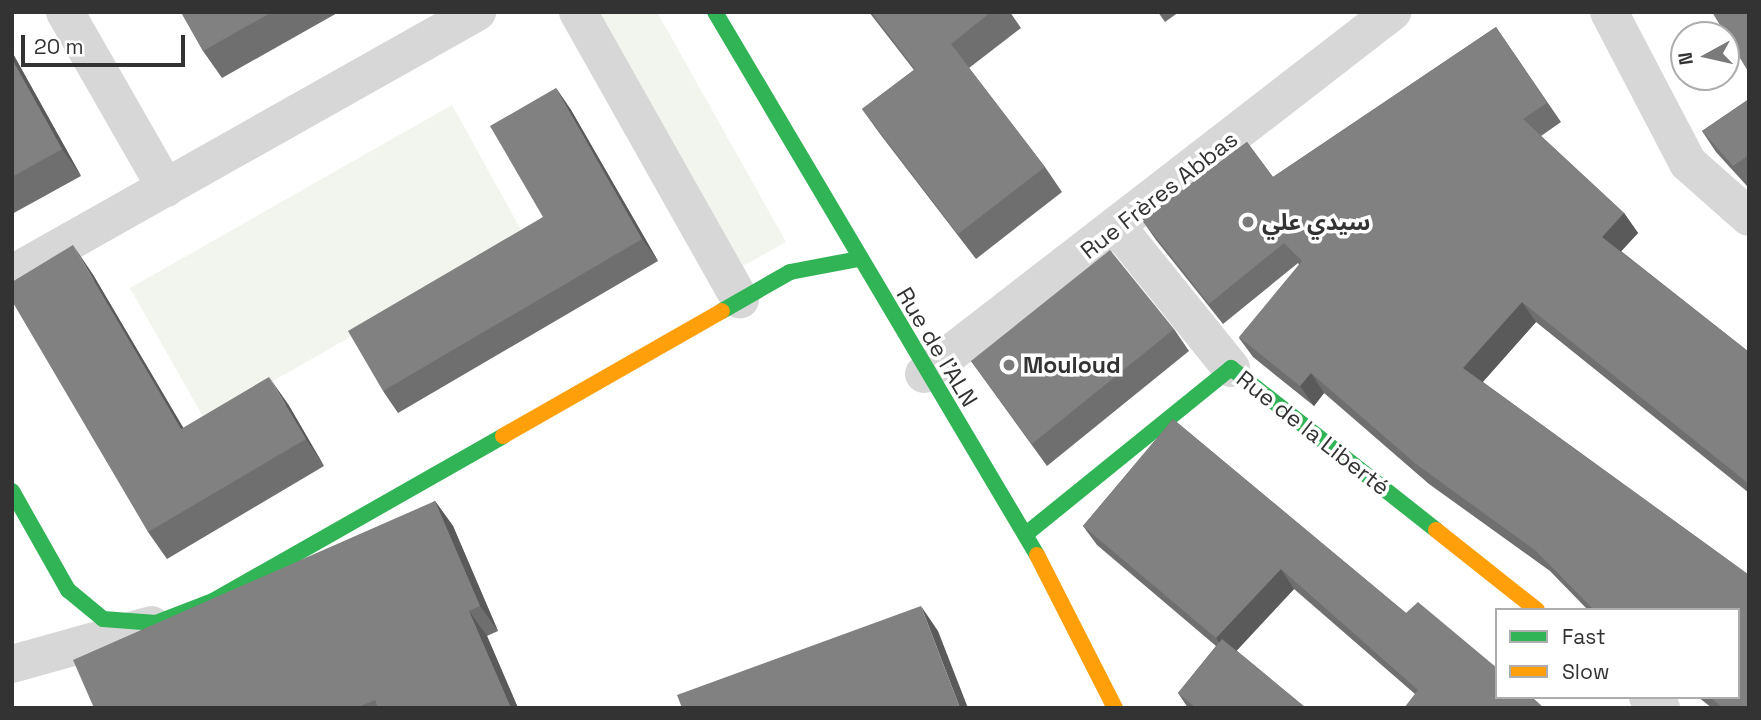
<!DOCTYPE html>
<html>
<head>
<meta charset="utf-8">
<style>
  body { margin:0 }
  #map { position:relative; width:1761px; height:720px; overflow:hidden; background:#fff; font-family:"Space Grotesk","Noto Sans Arabic",sans-serif }
  div>[style] { position:absolute }
  .green>* { inset:0; background:#f1f5ed }
  .street>* { height:38px; margin:-19px; padding:0 19px; transform-origin:19px; border-radius:19px; background:#d7d7d7 }
  .fast>* { height:16px; margin:-8px; padding:0 8px; transform-origin:8px; border-radius:8px; background:#30b455 }
  .slow>* { height:16px; margin:-8px; padding:0 8px; transform-origin:8px; border-radius:8px; background:#ff9f0a }
  .wall>* { inset:0; background:#6f6f6f }
  .shaded-wall>* { inset:0; background:#5a5a5a }
  .building>* { inset:0; background:#818181 }
  .dots>* { width:19px; height:19px; translate:-50% -50%; box-sizing:border-box; border:4px solid #fff; border-radius:50% }
  span { translate:-50% -50%; white-space:nowrap; text-align:center; line-height:1.15; -webkit-text-stroke:7px #fff; paint-order:stroke }
  .street-label { font-size:23px; color:#333 }
  .poi-label { font-size:23px; color:#333; font-weight:700 }
  .left { translate:0 -50%; text-align:left }
  .frame { position:absolute; inset:0; border:14px solid #333; pointer-events:none }
  .legend { position:absolute; left:1495px; top:608px; width:245px; height:91px; box-sizing:border-box; background:#fff; border:2px solid #adadad; margin:0; padding:9px 12px; list-style:none; font-size:21px; color:#333 }
  .legend li { display:flex; align-items:center; gap:14px; height:35px }
  .legend b { width:35px; border:2px solid #adadad }
  .north { position:absolute; left:1670px; top:21px; width:70px; height:70px; box-sizing:border-box; background:#fff; border:2px solid #adadad; border-radius:50%; rotate:262deg; font-size:19px; font-weight:700; line-height:28px; text-align:center; color:#333 }
  .north::after { content:''; display:block; margin:auto; width:24px; height:32px; background:#7a7a7a; clip-path:polygon(50% 0,100% 100%,50% 72%,0 100%) }
  .scale { position:absolute; left:21px; top:35px; width:164px; height:32px; box-sizing:border-box; border:4px solid #333; border-top:0; padding-left:9px; font-size:21px; line-height:24px; white-space:nowrap; color:#333; -webkit-text-stroke:5px #fff; paint-order:stroke }
</style>
</head>
<body>
<div id="map">
  <div class="green">
    <div style="clip-path:polygon(599px 12px,657px 12px,786px 242px,743px 266px)"></div>
    <div style="clip-path:polygon(452px 105px,525px 237px,205px 420px,130px 288px)"></div>
  </div>
  <div class="street">
    <div style="left:65px;top:12px;width:203px;rotate:60.2deg"></div>
    <div style="left:578px;top:12px;width:330px;rotate:60.6deg"></div>
    <div style="left:1609px;top:12px;width:170px;rotate:62.4deg"></div>
    <div style="left:1688px;top:163px;width:81px;rotate:41.5deg"></div>
    <div style="left:1118px;top:228px;width:180px;rotate:51.1deg"></div>
    <div style="left:12px;top:274px;width:534px;rotate:-29.4deg"></div>
    <div style="left:924px;top:374px;width:592px;rotate:-37.72deg"></div>
    <div style="left:12px;top:664px;width:145px;rotate:-15.6deg"></div>
    <div style="left:1648px;top:697px;width:17px;rotate:40deg"></div>
  </div>
  <div class="fast">
    <div style="left:715px;top:12px;width:631px;rotate:59.33deg"></div>
    <div style="left:722px;top:311px;width:78px;rotate:-29.8deg"></div>
    <div style="left:790px;top:272px;width:70px;rotate:-10.7deg"></div>
    <div style="left:12px;top:491px;width:114px;rotate:60.5deg"></div>
    <div style="left:68px;top:590px;width:45px;rotate:39.6deg"></div>
    <div style="left:103px;top:619px;width:53px;rotate:4.3deg"></div>
    <div style="left:156px;top:623px;width:61px;rotate:-21.1deg"></div>
    <div style="left:213px;top:601px;width:334px;rotate:-29.6deg"></div>
    <div style="left:1026px;top:534px;width:264px;rotate:-39deg"></div>
    <div style="left:1231px;top:368px;width:261px;rotate:38.3deg"></div>
  </div>
  <div class="slow">
    <div style="left:503px;top:436px;width:252px;rotate:-29.7deg"></div>
    <div style="left:1436px;top:530px;width:129px;rotate:38.4deg"></div>
    <div style="left:1037px;top:555px;width:172px;rotate:63deg"></div>
  </div>
  <div class="wall">
    <div style="clip-path:polygon(181px 12px,339px 12px,222px 78px,203px 51px)"></div>
    <div style="clip-path:polygon(869px 12px,1010px 12px,1021px 28px,969px 68px,1045px 167px,1062px 192px,976px 259px,880px 134px,862px 109px,914px 70px)"></div>
    <div style="clip-path:polygon(1158px 12px,1179px 12px,1165px 22px)"></div>
    <div style="clip-path:polygon(1496px 27px,1561px 122px,1541px 136px,1624px 213px,1638px 233px,1621px 251px,1749px 352px,1749px 493px,1536px 322px,1483px 382px,1749px 575px,1749px 708px,1712px 708px,1698px 697px,1738px 697px,1738px 610px,1588px 610px,1550px 571px,1429px 484px,1324px 393px,1314px 406px,1253px 357px,1239px 338px,1299px 265px,1298px 263px,1223px 324px,1156px 240px,1142px 220px,1247px 142px,1273px 177px)"></div>
    <div style="clip-path:polygon(12px 52px,81px 176px,12px 214px)"></div>
    <div style="clip-path:polygon(556px 88px,571px 110px,658px 261px,398px 413px,383px 391px,543px 217px)"></div>
    <div style="clip-path:polygon(1749px 99px,1749px 185px,1747px 186px,1716px 152px,1702px 131px)"></div>
    <div style="clip-path:polygon(92px 273px,183px 428px,288px 404px,324px 466px,167px 559px,148px 532px)"></div>
    <div style="clip-path:polygon(1174px 329px,1189px 351px,1047px 466px,971px 361px)"></div>
    <div style="clip-path:polygon(1173px 419px,1406px 613px,1497px 668px,1415px 694px,1294px 589px,1236px 650px,1306px 708px,1188px 708px,1178px 693px,1216px 646px,1097px 545px,1083px 526px)"></div>
    <div style="clip-path:polygon(435px 501px,453px 526px,498px 631px,487px 636px,518px 708px,94px 708px)"></div>
  </div>
  <div class="shaded-wall">
    <div style="clip-path:polygon(12px 52px,81px 176px,62px 149px,12px 59px)"></div>
    <div style="clip-path:polygon(556px 88px,571px 110px,658px 261px,642px 239px)"></div>
    <div style="clip-path:polygon(1624px 213px,1638px 233px,1616px 257px,1602px 237px)"></div>
    <div style="clip-path:polygon(73px 245px,92px 273px,200px 456px,181px 429px)"></div>
    <div style="clip-path:polygon(1522px 302px,1536px 322px,1477px 388px,1463px 368px)"></div>
    <div style="clip-path:polygon(1311px 373px,1324px 393px,1314px 406px,1300px 386px)"></div>
    <div style="clip-path:polygon(269px 377px,288px 404px,324px 466px,306px 439px)"></div>
    <div style="clip-path:polygon(435px 501px,453px 526px,498px 631px,480px 606px)"></div>
    <div style="clip-path:polygon(1281px 569px,1294px 589px,1230px 658px,1216px 638px)"></div>
    <div style="clip-path:polygon(921px 606px,938px 631px,968px 708px,960px 708px)"></div>
    <div style="clip-path:polygon(469px 611px,487px 636px,518px 708px,511px 708px)"></div>
  </div>
  <div class="building">
    <div style="clip-path:polygon(181px 12px,272px 12px,203px 51px)"></div>
    <div style="clip-path:polygon(871px 12px,991px 12px,951px 44px,1045px 167px,958px 234px,862px 109px,915px 69px)"></div>
    <div style="clip-path:polygon(1712px 12px,1749px 12px,1749px 73px,1726px 35px)"></div>
    <div style="clip-path:polygon(1496px 27px,1547px 103px,1523px 119px,1624px 213px,1602px 237px,1749px 352px,1749px 484px,1522px 302px,1463px 368px,1749px 575px,1749px 708px,1723px 708px,1710px 697px,1738px 697px,1738px 610px,1594px 610px,1536px 551px,1416px 464px,1311px 373px,1300px 386px,1239px 337px,1302px 261px,1284px 243px,1209px 304px,1142px 220px,1247px 142px,1273px 177px)"></div>
    <div style="clip-path:polygon(12px 59px,62px 149px,12px 177px)"></div>
    <div style="clip-path:polygon(556px 88px,642px 239px,383px 391px,348px 331px,543px 217px,490px 126px)"></div>
    <div style="clip-path:polygon(1749px 99px,1749px 155px,1733px 166px,1702px 131px)"></div>
    <div style="clip-path:polygon(73px 245px,181px 429px,269px 377px,306px 439px,148px 532px,12px 301px,12px 282px)"></div>
    <div style="clip-path:polygon(1110px 250px,1174px 329px,1032px 444px,971px 361px)"></div>
    <div style="clip-path:polygon(1173px 419px,1406px 613px,1418px 602px,1497px 668px,1497px 697px,1532px 697px,1544px 708px,1404px 708px,1418px 690px,1281px 569px,1216px 638px,1083px 526px)"></div>
    <div style="clip-path:polygon(435px 501px,480px 606px,469px 611px,511px 708px,378px 708px,375px 700px,356px 708px,94px 708px,73px 660px)"></div>
    <div style="clip-path:polygon(921px 606px,960px 708px,682px 708px,677px 695px)"></div>
    <div style="clip-path:polygon(1222px 639px,1306px 708px,1196px 708px,1178px 693px)"></div>
  </div>
  <div class="dots">
    <div style="left:1248px;top:222px;background:#7a7a7a"></div>
    <div style="left:1009px;top:365px;background:#7a7a7a"></div>
  </div>
  <div class="street-label">
    <span style="left:1159px;top:195px;rotate:-38deg">Rue Frères Abbas</span>
    <span style="left:937px;top:347px;rotate:59deg">Rue de l'ALN</span>
    <span style="left:1313px;top:433px;rotate:38deg">Rue de la Liberté</span>
  </div>
  <div class="poi-label">
    <span class="left" style="left:1262px;top:222px">سيدي علي</span>
    <span class="left" style="left:1023px;top:365px">Mouloud</span>
  </div>
  <div class="frame"></div>
  <ul class="legend">
  <li><b style="height:9px;background:#30b455"></b>Fast</li>
  <li><b style="height:9px;background:#ff9f0a"></b>Slow</li>
  </ul>
  <div class="north">N</div>
  <div class="scale">20 m</div>
</div>
</body>
</html>
